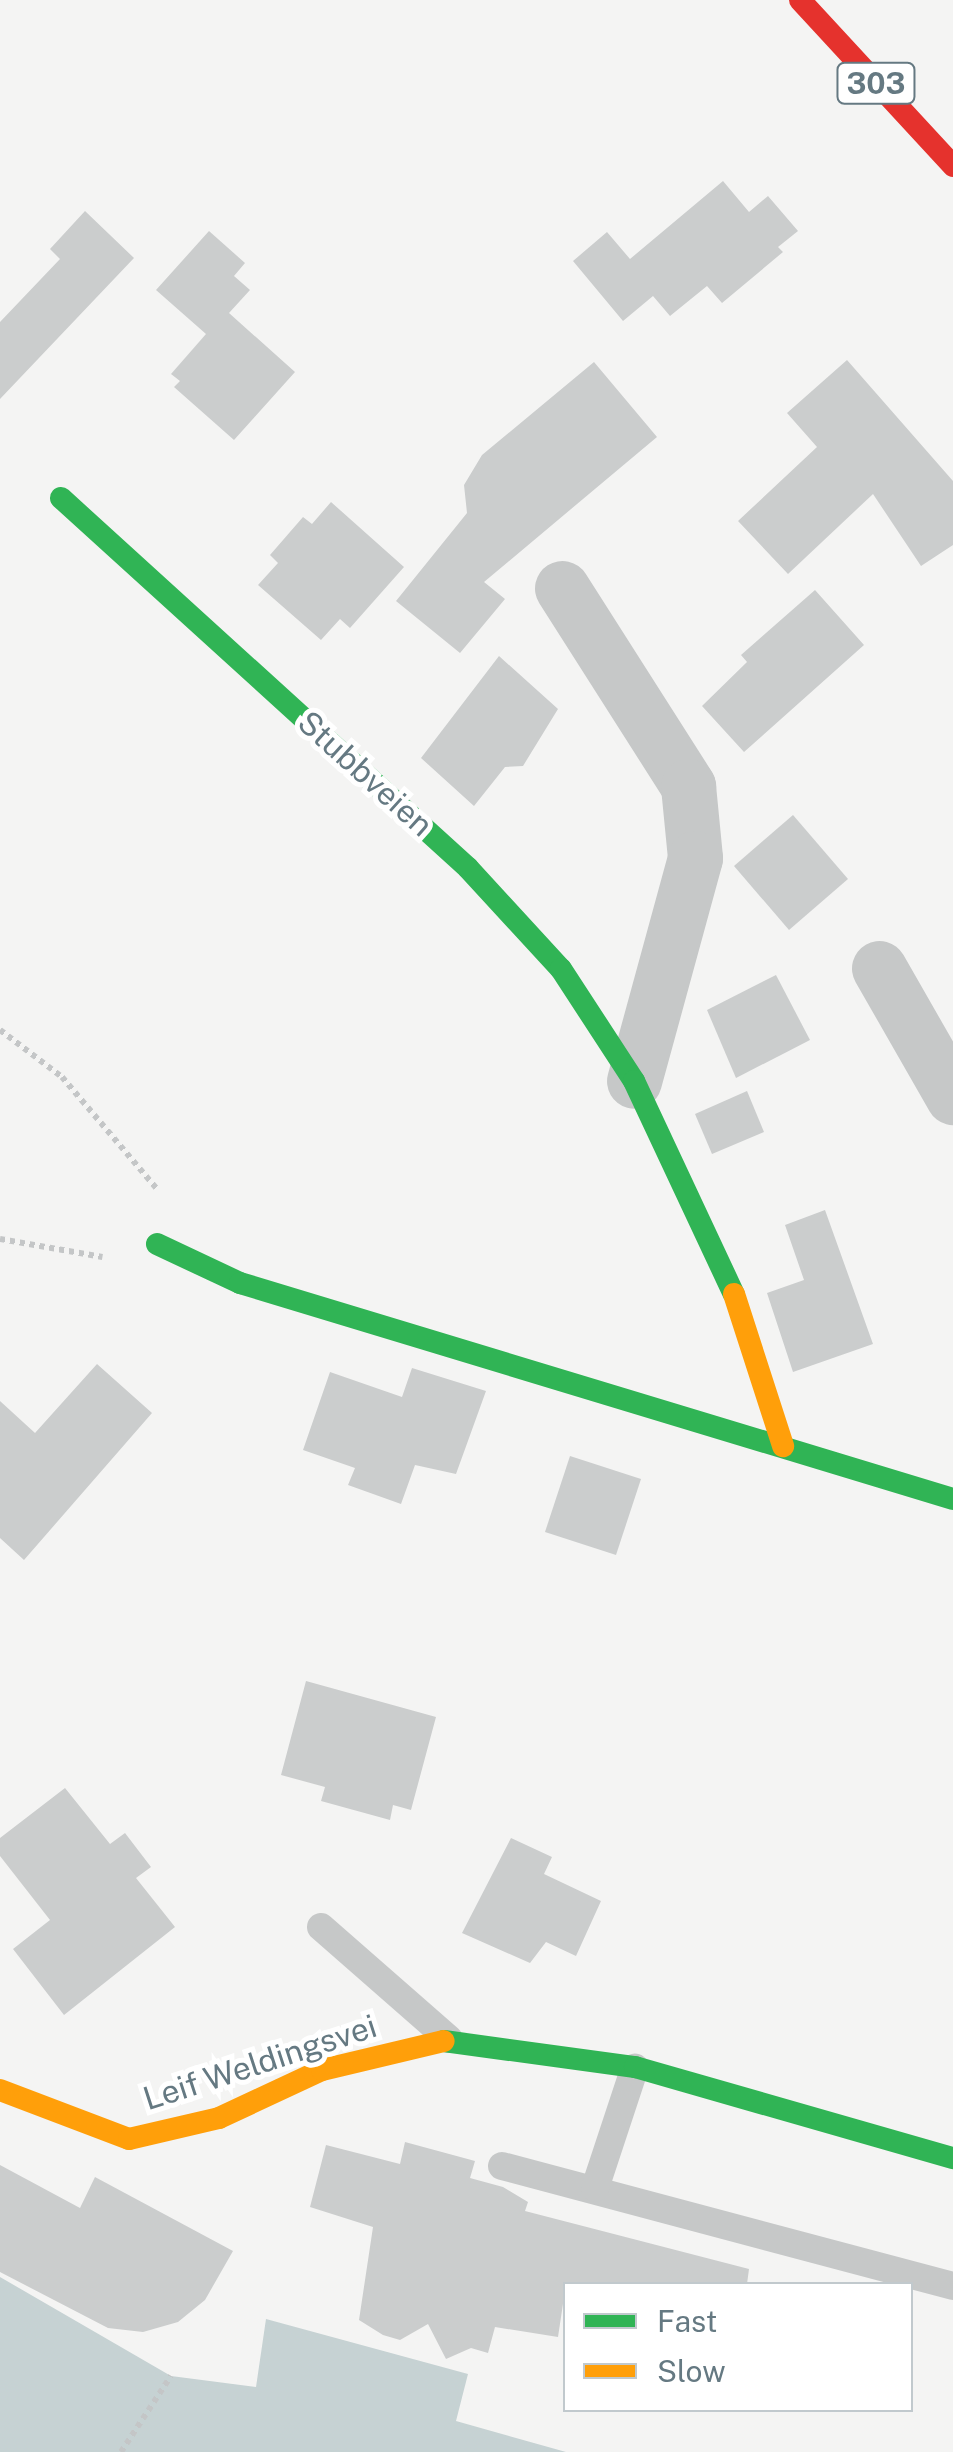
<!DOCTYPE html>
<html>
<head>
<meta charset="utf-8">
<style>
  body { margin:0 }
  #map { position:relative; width:953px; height:2452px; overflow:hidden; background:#f4f4f3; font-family:"Public Sans",sans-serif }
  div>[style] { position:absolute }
  .water>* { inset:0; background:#c6d2d3 }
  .building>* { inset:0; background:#cbcdcd }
  .path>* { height:6px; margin-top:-3px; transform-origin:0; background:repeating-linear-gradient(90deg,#c4c6c7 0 5px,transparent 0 10px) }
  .lane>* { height:28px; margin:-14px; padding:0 14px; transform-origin:14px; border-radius:14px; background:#c6c8c8 }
  .street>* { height:55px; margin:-27.5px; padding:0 27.5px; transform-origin:27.5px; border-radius:27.5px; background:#c6c8c8 }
  .fast>* { height:22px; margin:-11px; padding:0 11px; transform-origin:11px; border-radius:11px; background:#30b455 }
  .slow>* { height:22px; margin:-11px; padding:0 11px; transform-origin:11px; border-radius:11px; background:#ff9f0a }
  .jam>* { height:22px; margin:-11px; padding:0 11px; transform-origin:11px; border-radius:11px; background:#e5322d }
  span { translate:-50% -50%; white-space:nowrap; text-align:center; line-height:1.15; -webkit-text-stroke:10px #fff; paint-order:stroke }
  .shield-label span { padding:2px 8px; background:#fff; border:2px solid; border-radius:8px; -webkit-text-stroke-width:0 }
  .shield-label { font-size:30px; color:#657982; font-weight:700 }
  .street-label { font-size:32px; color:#657982 }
  .legend { position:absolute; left:563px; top:2282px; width:350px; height:130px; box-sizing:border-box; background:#fff; border:2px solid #c1c9cd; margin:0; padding:12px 18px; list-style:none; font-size:30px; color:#657982 }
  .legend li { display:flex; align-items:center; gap:20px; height:50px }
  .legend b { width:50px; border:2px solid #c1c9cd }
</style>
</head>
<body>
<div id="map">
  <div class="water">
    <div style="clip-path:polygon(0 2277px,171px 2376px,256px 2387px,266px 2319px,468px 2374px,456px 2421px,566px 2452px,0 2452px)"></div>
  </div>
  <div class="building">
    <div style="clip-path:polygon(723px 181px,749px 212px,768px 196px,798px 231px,778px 247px,783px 252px,722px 303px,707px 286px,670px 316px,653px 296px,623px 321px,573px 261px,607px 232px,630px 259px)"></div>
    <div style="clip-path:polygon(85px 211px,134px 258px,0 399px,0 322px,60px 259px,50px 249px)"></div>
    <div style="clip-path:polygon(209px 231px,245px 263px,234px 276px,250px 290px,229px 313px,295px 372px,234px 440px,174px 387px,180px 381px,171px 374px,206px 334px,156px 290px)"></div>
    <div style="clip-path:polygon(847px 360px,953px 481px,953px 545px,921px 566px,873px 494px,788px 574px,738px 521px,817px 447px,787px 413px)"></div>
    <div style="clip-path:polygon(594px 362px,657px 437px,484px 582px,505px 599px,460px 653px,396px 601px,467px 513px,464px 485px,482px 455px)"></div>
    <div style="clip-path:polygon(331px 502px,404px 567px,350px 628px,340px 619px,321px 640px,258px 585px,278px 563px,270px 555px,303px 517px,312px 524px)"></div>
    <div style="clip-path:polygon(815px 590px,864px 645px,744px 752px,702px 706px,747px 662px,741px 655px)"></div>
    <div style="clip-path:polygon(499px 656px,558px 709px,523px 766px,505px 767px,474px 806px,421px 758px)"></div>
    <div style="clip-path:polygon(793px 815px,848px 879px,789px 930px,734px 866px)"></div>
    <div style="clip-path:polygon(776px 975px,810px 1040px,736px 1078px,707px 1010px)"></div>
    <div style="clip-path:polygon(747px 1091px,764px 1132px,712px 1154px,695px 1114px)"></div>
    <div style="clip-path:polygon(825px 1210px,873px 1344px,793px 1372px,767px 1293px,804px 1280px,785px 1225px)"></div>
    <div style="clip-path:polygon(97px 1364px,152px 1413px,24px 1560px,0 1538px,0 1401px,35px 1433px)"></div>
    <div style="clip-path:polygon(412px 1368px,486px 1391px,456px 1474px,415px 1465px,401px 1504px,348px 1485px,355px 1468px,303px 1450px,330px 1372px,402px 1397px)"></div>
    <div style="clip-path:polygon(570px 1456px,641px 1479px,616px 1555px,545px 1532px)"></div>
    <div style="clip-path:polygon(306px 1681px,436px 1717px,411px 1810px,393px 1805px,390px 1820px,321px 1801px,325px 1787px,281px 1775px)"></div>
    <div style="clip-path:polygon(65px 1788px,110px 1844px,125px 1833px,151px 1867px,136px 1878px,175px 1927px,64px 2015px,13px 1949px,50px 1920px,0 1856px,0 1838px)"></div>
    <div style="clip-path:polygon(511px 1838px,552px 1857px,544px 1874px,601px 1901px,576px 1956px,546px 1942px,530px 1963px,462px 1933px)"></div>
    <div style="clip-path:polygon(405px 2142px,475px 2161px,470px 2178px,503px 2187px,528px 2202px,525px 2211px,749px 2269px,747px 2284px,566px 2284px,558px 2337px,495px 2327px,488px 2353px,471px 2348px,446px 2359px,428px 2324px,400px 2340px,383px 2335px,359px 2320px,373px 2227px,310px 2207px,326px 2145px,400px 2164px)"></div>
    <div style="clip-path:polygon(0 2165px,80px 2208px,95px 2177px,233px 2251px,205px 2300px,178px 2322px,143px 2332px,108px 2328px,0 2272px)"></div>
  </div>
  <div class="path">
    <div style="left:0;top:1030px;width:78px;rotate:37.2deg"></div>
    <div style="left:62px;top:1077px;width:148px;rotate:49.7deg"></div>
    <div style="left:0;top:1239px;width:104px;rotate:10deg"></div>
    <div style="left:121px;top:2452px;width:91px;rotate:-56.7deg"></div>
  </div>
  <div class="lane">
    <div style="left:321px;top:1927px;width:170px;rotate:41.2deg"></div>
    <div style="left:502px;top:2166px;width:467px;rotate:14.9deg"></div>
    <div style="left:595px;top:2188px;width:127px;rotate:-71.7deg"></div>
  </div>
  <div class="street">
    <div style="left:562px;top:588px;width:235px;rotate:57.5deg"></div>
    <div style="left:688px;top:786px;width:72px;rotate:84.4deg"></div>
    <div style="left:695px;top:858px;width:231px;rotate:105.3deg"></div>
    <div style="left:879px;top:968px;width:149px;rotate:60.2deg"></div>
  </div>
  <div class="fast">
    <div style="left:61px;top:498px;width:550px;rotate:42.27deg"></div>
    <div style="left:468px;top:868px;width:137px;rotate:47.4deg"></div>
    <div style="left:561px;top:969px;width:134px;rotate:56.9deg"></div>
    <div style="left:634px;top:1081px;width:235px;rotate:64.9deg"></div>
    <div style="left:157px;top:1244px;width:92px;rotate:25.2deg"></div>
    <div style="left:240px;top:1283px;width:745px;rotate:16.85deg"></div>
    <div style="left:444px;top:2041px;width:193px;rotate:7.8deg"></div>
    <div style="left:635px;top:2067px;width:331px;rotate:16deg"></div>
  </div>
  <div class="slow">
    <div style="left:734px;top:1294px;width:160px;rotate:72.1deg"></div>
    <div style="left:0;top:2090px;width:138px;rotate:20.8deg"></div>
    <div style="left:129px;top:2139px;width:92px;rotate:-13.1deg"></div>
    <div style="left:219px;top:2118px;width:114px;rotate:-25deg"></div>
    <div style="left:322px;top:2070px;width:125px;rotate:-13.4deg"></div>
  </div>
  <div class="jam">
    <div style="left:800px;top:0;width:226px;rotate:47.3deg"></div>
  </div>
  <div class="shield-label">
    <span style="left:876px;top:83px">303</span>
  </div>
  <div class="street-label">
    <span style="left:365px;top:774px;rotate:42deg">Stubbveien</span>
    <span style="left:260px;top:2063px;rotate:-18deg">Leif Weldingsvei</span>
  </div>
  <ul class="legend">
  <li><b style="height:12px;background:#30b455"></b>Fast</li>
  <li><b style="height:12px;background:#ff9f0a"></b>Slow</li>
  </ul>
</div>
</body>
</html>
